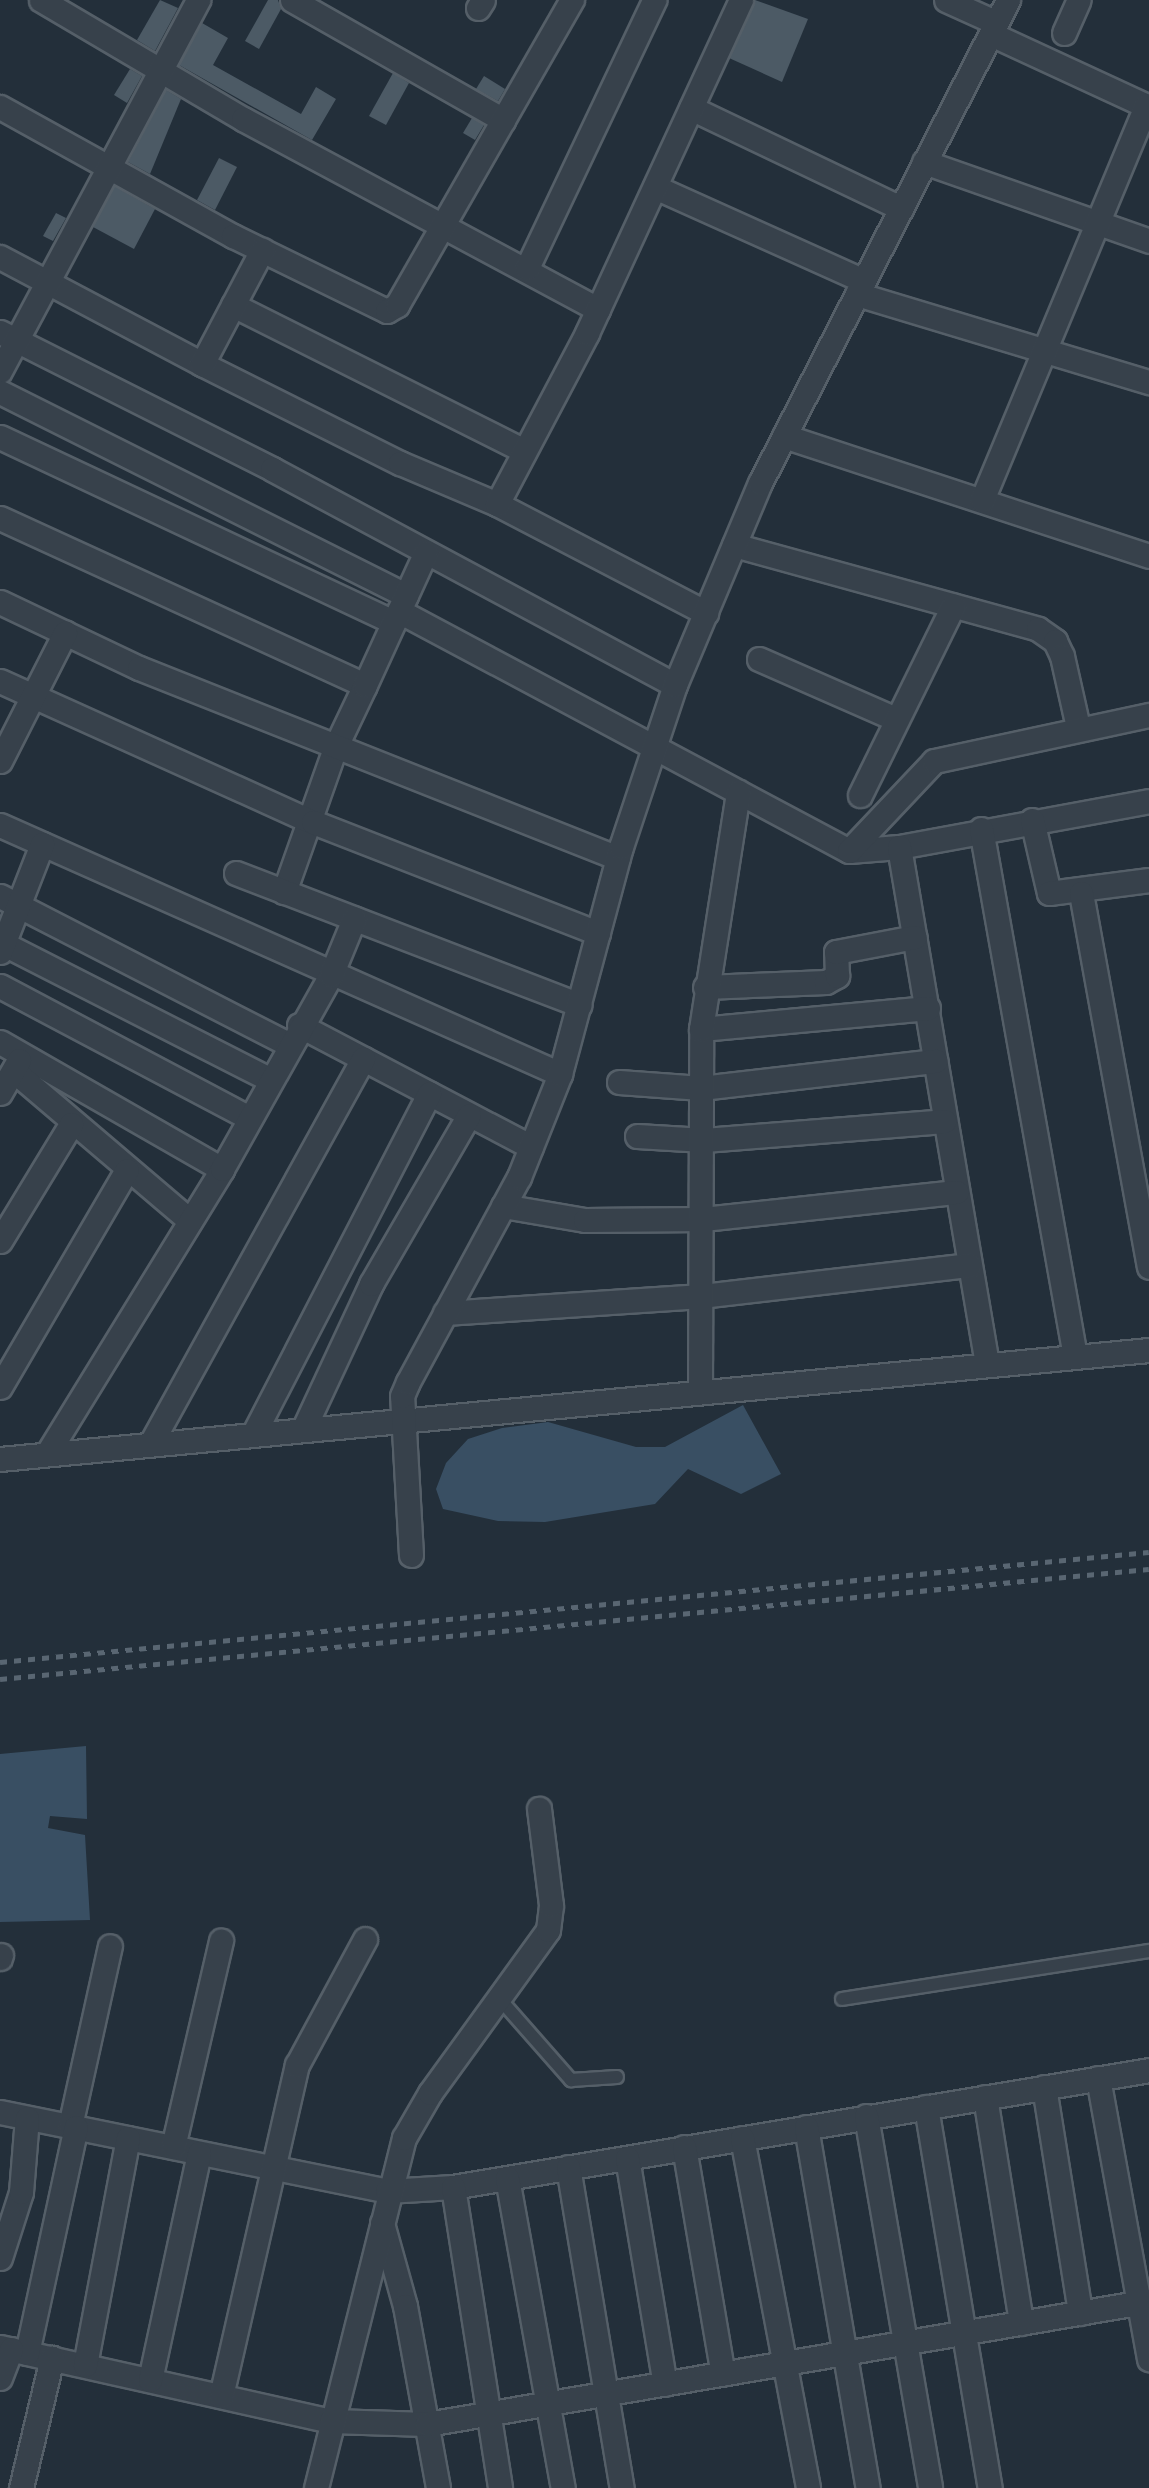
<!DOCTYPE html>
<html>
<head>
<meta charset="utf-8">
<style>
  body { margin:0 }
  #map { position:relative; width:1149px; height:2488px; overflow:hidden; background:#232f3a; font-family:"Varela Round",sans-serif }
  div>[style] { position:absolute }
  .water>* { inset:0; background:#394f63 }
  .building>* { inset:0; background:#4c5a65 }
  .roads { filter:drop-shadow(2px 0 #555f68) drop-shadow(-2px 0 #555f68) drop-shadow(0 2px #555f68) drop-shadow(0 -2px #555f68) }
  .lane>* { height:12px; margin:-6px; padding:0 6px; transform-origin:6px; border-radius:6px; background:#37414b }
  .street>* { height:23px; margin:-11.5px; padding:0 11.5px; transform-origin:11.5px; border-radius:11.5px; background:#37414b }
  .rail>* { height:5px; margin-top:-2.5px; transform-origin:0; background:repeating-linear-gradient(90deg,#596672 0 7px,transparent 0 14px) }
  span { translate:-50% -50%; white-space:nowrap; text-align:center; line-height:1.15; -webkit-text-stroke:6px #1c262f; paint-order:stroke }
</style>
</head>
<body>
<div id="map">
  <div class="water">
    <div style="clip-path:polygon(743px 1405px,781px 1474px,741px 1494px,688px 1469px,655px 1504px,545px 1522px,498px 1521px,443px 1509px,436px 1489px,446px 1463px,468px 1439px,502px 1428px,548px 1422px,636px 1447px,665px 1447px)"></div>
    <div style="clip-path:polygon(86px 1746px,87px 1819px,50px 1816px,48px 1828px,85px 1835px,90px 1920px,0 1922px,0 1754px)"></div>
  </div>
  <div class="building">
    <div style="clip-path:polygon(160px 0,178px 8px,155px 51px,137px 40px)"></div>
    <div style="clip-path:polygon(268px 0,278px 0,281px 9px,259px 49px,245px 41px)"></div>
    <div style="clip-path:polygon(755px 0,808px 19px,782px 82px,729px 58px)"></div>
    <div style="clip-path:polygon(202px 23px,228px 38px,213px 65px,301px 114px,316px 87px,336px 99px,312px 140px,179px 65px)"></div>
    <div style="clip-path:polygon(130px 69px,142px 76px,127px 103px,114px 95px)"></div>
    <div style="clip-path:polygon(393px 73px,409px 83px,386px 125px,369px 116px)"></div>
    <div style="clip-path:polygon(484px 76px,505px 89px,498px 101px,476px 89px)"></div>
    <div style="clip-path:polygon(166px 90px,181px 99px,150px 174px,128px 162px)"></div>
    <div style="clip-path:polygon(472px 118px,484px 125px,475px 140px,463px 133px)"></div>
    <div style="clip-path:polygon(219px 158px,237px 167px,215px 210px,197px 200px)"></div>
    <div style="clip-path:polygon(114px 186px,155px 209px,134px 249px,93px 227px)"></div>
    <div style="clip-path:polygon(56px 213px,66px 218px,53px 241px,43px 236px)"></div>
  </div>
  <div class="roads">
    <div class="lane">
      <div style="left:498px;top:1997px;width:111px;rotate:48.7deg"></div>
      <div style="left:571px;top:2080px;width:46px;rotate:-3.7deg"></div>
      <div style="left:842px;top:1999px;width:311px;rotate:-8.9deg"></div>
    </div>
    <div class="street">
      <div style="left:41px;top:0;width:234px;rotate:30.5deg"></div>
      <div style="left:243px;top:119px;width:403px;rotate:28.2deg"></div>
      <div style="left:292px;top:0;width:243px;rotate:29.6deg"></div>
      <div style="left:946px;top:0;width:54px;rotate:24.2deg"></div>
      <div style="left:478px;top:8px;width:9px;rotate:-58deg"></div>
      <div style="left:1064px;top:33px;width:36px;rotate:-66deg"></div>
      <div style="left:991px;top:34px;width:174px;rotate:24.8deg"></div>
      <div style="left:0;top:107px;width:266px;rotate:29deg"></div>
      <div style="left:233px;top:236px;width:171px;rotate:26deg"></div>
      <div style="left:387px;top:311px;width:12px;rotate:-31deg"></div>
      <div style="left:397px;top:305px;width:352px;rotate:-60.2deg"></div>
      <div style="left:691px;top:108px;width:233px;rotate:25.5deg"></div>
      <div style="left:924px;top:162px;width:238px;rotate:19.3deg"></div>
      <div style="left:655px;top:187px;width:229px;rotate:24.2deg"></div>
      <div style="left:0;top:257px;width:229px;rotate:27.9deg"></div>
      <div style="left:202px;top:364px;width:221px;rotate:26.6deg"></div>
      <div style="left:400px;top:463px;width:105px;rotate:22.9deg"></div>
      <div style="left:497px;top:504px;width:236px;rotate:27.5deg"></div>
      <div style="left:527px;top:268px;width:297px;rotate:-64.6deg"></div>
      <div style="left:857px;top:294px;width:305px;rotate:16.8deg"></div>
      <div style="left:233px;top:305px;width:326px;rotate:26.6deg"></div>
      <div style="left:0;top:332px;width:305px;rotate:26.7deg"></div>
      <div style="left:272px;top:469px;width:457px;rotate:28.2deg"></div>
      <div style="left:202px;top:364px;width:129px;rotate:-62.2deg"></div>
      <div style="left:0;top:371px;width:421px;rotate:-61.9deg"></div>
      <div style="left:0;top:392px;width:454px;rotate:26.6deg"></div>
      <div style="left:784px;top:436px;width:384px;rotate:18.2deg"></div>
      <div style="left:0;top:437px;width:435px;rotate:25.2deg"></div>
      <div style="left:982px;top:500px;width:427px;rotate:-67.4deg"></div>
      <div style="left:497px;top:504px;width:193px;rotate:-62.2deg"></div>
      <div style="left:587px;top:333px;width:367px;rotate:-65.2deg"></div>
      <div style="left:0;top:518px;width:401px;rotate:24.6deg"></div>
      <div style="left:365px;top:685px;width:70px;rotate:115.5deg"></div>
      <div style="left:335px;top:748px;width:153px;rotate:109.5deg"></div>
      <div style="left:734px;top:545px;width:315px;rotate:15.4deg"></div>
      <div style="left:1038px;top:629px;width:21px;rotate:35deg"></div>
      <div style="left:1055px;top:641px;width:17px;rotate:65deg"></div>
      <div style="left:1062px;top:656px;width:73px;rotate:77.3deg"></div>
      <div style="left:0;top:602px;width:154px;rotate:25.4deg"></div>
      <div style="left:139px;top:668px;width:515px;rotate:21.64deg"></div>
      <div style="left:399px;top:611px;width:510px;rotate:28.07deg"></div>
      <div style="left:849px;top:851px;width:50px;rotate:-4.6deg"></div>
      <div style="left:899px;top:847px;width:254px;rotate:-10.4deg"></div>
      <div style="left:759px;top:659px;width:150px;rotate:23.7deg"></div>
      <div style="left:0;top:681px;width:343px;rotate:24.3deg"></div>
      <div style="left:313px;top:822px;width:306px;rotate:21.3deg"></div>
      <div style="left:365px;top:685px;width:146px;rotate:-65.4deg"></div>
      <div style="left:0;top:761px;width:144px;rotate:-63.1deg"></div>
      <div style="left:860px;top:795px;width:211px;rotate:-63.8deg"></div>
      <div style="left:1032px;top:820px;width:75px;rotate:76.9deg"></div>
      <div style="left:1049px;top:893px;width:101px;rotate:-7.4deg"></div>
      <div style="left:0;top:825px;width:613px;rotate:23.97deg"></div>
      <div style="left:981px;top:829px;width:535px;rotate:79.89deg"></div>
      <div style="left:899px;top:847px;width:524px;rotate:80.34deg"></div>
      <div style="left:849px;top:851px;width:124px;rotate:-46.6deg"></div>
      <div style="left:934px;top:761px;width:220px;rotate:-12.1deg"></div>
      <div style="left:236px;top:873px;width:368px;rotate:21deg"></div>
      <div style="left:1081px;top:893px;width:380px;rotate:79.7deg"></div>
      <div style="left:0;top:896px;width:324px;rotate:27.2deg"></div>
      <div style="left:0;top:942px;width:302px;rotate:27deg"></div>
      <div style="left:0;top:952px;width:116px;rotate:-68.7deg"></div>
      <div style="left:0;top:986px;width:282px;rotate:27.9deg"></div>
      <div style="left:705px;top:987px;width:121px;rotate:-2.4deg"></div>
      <div style="left:826px;top:982px;width:13px;rotate:-29deg"></div>
      <div style="left:837px;top:976px;width:24px;rotate:-92deg"></div>
      <div style="left:836px;top:952px;width:80px;rotate:-10.8deg"></div>
      <div style="left:299px;top:1025px;width:262px;rotate:27.7deg"></div>
      <div style="left:701px;top:1029px;width:228px;rotate:-5.3deg"></div>
      <div style="left:0;top:1042px;width:256px;rotate:29.8deg"></div>
      <div style="left:14px;top:1071px;width:231px;rotate:40.4deg"></div>
      <div style="left:619px;top:1082px;width:82px;rotate:4.2deg"></div>
      <div style="left:701px;top:1088px;width:236px;rotate:-6.6deg"></div>
      <div style="left:0;top:1093px;width:38px;rotate:-60deg"></div>
      <div style="left:637px;top:1136px;width:67px;rotate:3.4deg"></div>
      <div style="left:704px;top:1140px;width:241px;rotate:-4.5deg"></div>
      <div style="left:503px;top:1206px;width:83px;rotate:9.7deg"></div>
      <div style="left:585px;top:1220px;width:118px;rotate:-0.5deg"></div>
      <div style="left:703px;top:1219px;width:255px;rotate:-6.1deg"></div>
      <div style="left:0;top:1241px;width:137px;rotate:-58.7deg"></div>
      <div style="left:445px;top:1313px;width:257px;rotate:-3.8deg"></div>
      <div style="left:701px;top:1296px;width:270px;rotate:-6.6deg"></div>
      <div style="left:0;top:1387px;width:251px;rotate:-59.7deg"></div>
      <div style="left:700px;top:1389px;width:360px;rotate:-89.8deg"></div>
      <div style="left:701px;top:1029px;width:240px;rotate:-81.1deg"></div>
      <div style="left:304px;top:1428px;width:159px;rotate:-65deg"></div>
      <div style="left:371px;top:1284px;width:195px;rotate:-59.9deg"></div>
      <div style="left:254px;top:1433px;width:382px;rotate:-62.7deg"></div>
      <div style="left:151px;top:1443px;width:439px;rotate:-61.1deg"></div>
      <div style="left:47px;top:1454px;width:334px;rotate:-58.4deg"></div>
      <div style="left:222px;top:1169px;width:223px;rotate:-60.7deg"></div>
      <div style="left:331px;top:975px;width:61px;rotate:-67.7deg"></div>
      <div style="left:0;top:1459px;width:1154px;rotate:-5.42deg"></div>
      <div style="left:411px;top:1555px;width:159px;rotate:-93.2deg"></div>
      <div style="left:402px;top:1396px;width:15px;rotate:-67deg"></div>
      <div style="left:408px;top:1382px;width:233px;rotate:-61.6deg"></div>
      <div style="left:519px;top:1177px;width:111px;rotate:-68.3deg"></div>
      <div style="left:560px;top:1074px;width:235px;rotate:-75deg"></div>
      <div style="left:621px;top:847px;width:171px;rotate:-71.6deg"></div>
      <div style="left:675px;top:685px;width:219px;rotate:-67.2deg"></div>
      <div style="left:760px;top:483px;width:543px;rotate:-62.82deg"></div>
      <div style="left:0;top:1958px;width:3px;rotate:-72deg"></div>
      <div style="left:1098px;top:2078px;width:286px;rotate:79.7deg"></div>
      <div style="left:1044px;top:2087px;width:229px;rotate:80.9deg"></div>
      <div style="left:985px;top:2097px;width:229px;rotate:80.9deg"></div>
      <div style="left:926px;top:2107px;width:386px;rotate:80.5deg"></div>
      <div style="left:0;top:2112px;width:395px;rotate:11.5deg"></div>
      <div style="left:387px;top:2191px;width:66px;rotate:-3.5deg"></div>
      <div style="left:453px;top:2187px;width:706px;rotate:-9.54deg"></div>
      <div style="left:866px;top:2116px;width:377px;rotate:80.2deg"></div>
      <div style="left:70px;top:2126px;width:184px;rotate:-77.5deg"></div>
      <div style="left:806px;top:2127px;width:366px;rotate:80.3deg"></div>
      <div style="left:742px;top:2138px;width:356px;rotate:79.3deg"></div>
      <div style="left:173px;top:2147px;width:212px;rotate:-76.9deg"></div>
      <div style="left:684px;top:2147px;width:230px;rotate:80.3deg"></div>
      <div style="left:627px;top:2158px;width:229px;rotate:80.5deg"></div>
      <div style="left:568px;top:2167px;width:326px;rotate:80.5deg"></div>
      <div style="left:507px;top:2178px;width:315px;rotate:79.8deg"></div>
      <div style="left:453px;top:2187px;width:305px;rotate:81.1deg"></div>
      <div style="left:382px;top:2223px;width:86px;rotate:74.5deg"></div>
      <div style="left:405px;top:2306px;width:185px;rotate:79.7deg"></div>
      <div style="left:0;top:2258px;width:69px;rotate:-72.3deg"></div>
      <div style="left:21px;top:2192px;width:74px;rotate:-85.4deg"></div>
      <div style="left:0;top:2347px;width:339px;rotate:12.6deg"></div>
      <div style="left:331px;top:2421px;width:96px;rotate:1.8deg"></div>
      <div style="left:427px;top:2424px;width:732px;rotate:-9.67deg"></div>
      <div style="left:27px;top:2353px;width:231px;rotate:-77.8deg"></div>
      <div style="left:85px;top:2365px;width:231px;rotate:-79.3deg"></div>
      <div style="left:0;top:2378px;width:31px;rotate:-69deg"></div>
      <div style="left:150px;top:2380px;width:232px;rotate:-77.8deg"></div>
      <div style="left:221px;top:2396px;width:340px;rotate:-77.1deg"></div>
      <div style="left:297px;top:2065px;width:143px;rotate:-61.6deg"></div>
      <div style="left:21px;top:2488px;width:134px;rotate:-76.6deg"></div>
      <div style="left:316px;top:2488px;width:361px;rotate:-75.9deg"></div>
      <div style="left:404px;top:2138px;width:52px;rotate:-60deg"></div>
      <div style="left:430px;top:2093px;width:201px;rotate:-54.1deg"></div>
      <div style="left:548px;top:1930px;width:25px;rotate:-83deg"></div>
      <div style="left:551px;top:1905px;width:97px;rotate:-97.1deg"></div>
    </div>
  </div>
  <div class="rail">
    <div style="left:0;top:1662px;width:1154px;rotate:-5.47deg"></div>
    <div style="left:0;top:1679px;width:1154px;rotate:-5.47deg"></div>
  </div>
</div>
</body>
</html>
